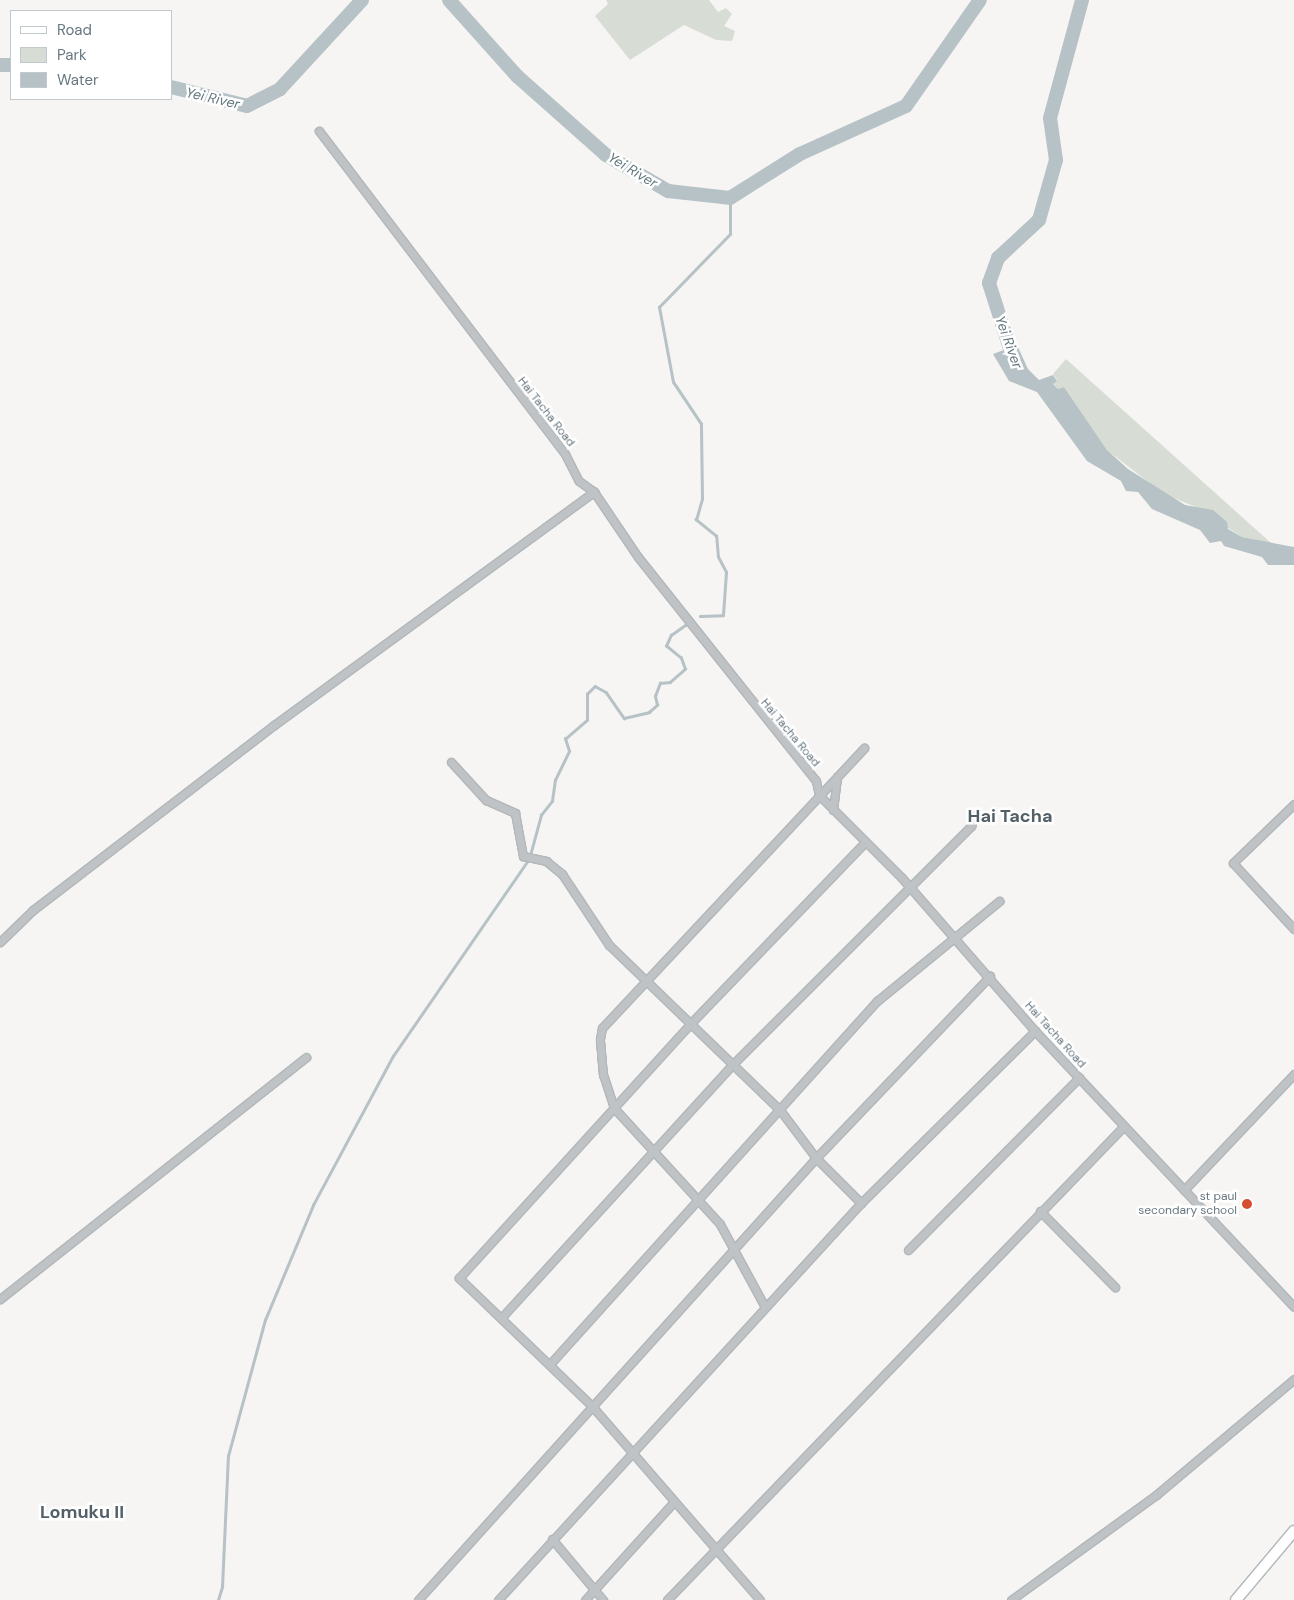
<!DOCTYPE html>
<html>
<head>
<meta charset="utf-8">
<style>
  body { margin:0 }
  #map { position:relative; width:1294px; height:1600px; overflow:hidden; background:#f6f5f3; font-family:"DM Sans",sans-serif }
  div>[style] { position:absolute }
  .green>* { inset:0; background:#d7dcd4 }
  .water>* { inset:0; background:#b6c2c5 }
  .stream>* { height:2.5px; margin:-1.25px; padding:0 1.25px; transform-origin:1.25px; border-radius:1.25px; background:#b6c2c5 }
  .river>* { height:14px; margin:-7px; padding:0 7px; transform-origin:7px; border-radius:7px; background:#b6c2c5 }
  .roads { filter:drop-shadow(1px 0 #b2b7ba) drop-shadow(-1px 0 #b2b7ba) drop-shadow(0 1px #b2b7ba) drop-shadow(0 -1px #b2b7ba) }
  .street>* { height:7px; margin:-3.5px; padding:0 3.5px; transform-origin:3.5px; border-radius:3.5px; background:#bfc3c6 }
  .secondary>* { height:10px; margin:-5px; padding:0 5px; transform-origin:5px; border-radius:5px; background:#fff }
  .dots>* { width:14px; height:14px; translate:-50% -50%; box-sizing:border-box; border:2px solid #fff; border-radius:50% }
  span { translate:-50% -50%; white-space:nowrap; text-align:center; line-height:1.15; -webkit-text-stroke:5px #fff; paint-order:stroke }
  .street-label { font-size:12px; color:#677781 }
  .poi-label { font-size:12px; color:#677781 }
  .right { translate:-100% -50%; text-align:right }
  .water-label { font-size:14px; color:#63787e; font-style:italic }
  .district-label { font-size:18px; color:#546067; font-weight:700 }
  .legend { position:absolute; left:10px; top:10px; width:162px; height:90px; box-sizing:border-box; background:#fff; border:1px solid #c2c9cd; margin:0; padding:6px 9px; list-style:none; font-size:15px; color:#677781 }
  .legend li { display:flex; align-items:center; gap:10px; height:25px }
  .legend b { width:25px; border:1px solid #c2c9cd }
</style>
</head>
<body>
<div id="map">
  <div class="green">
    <div style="clip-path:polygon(606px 0,709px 0,718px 12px,726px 8px,732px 14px,724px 26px,735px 31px,732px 41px,716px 40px,684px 25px,630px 60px,595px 16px,608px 4px)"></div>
    <div style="clip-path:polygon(1066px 359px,1271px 543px,1242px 537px,1196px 507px,1164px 494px,1107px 450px,1064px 387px,1058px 389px,1053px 383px,1057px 380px,1053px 374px)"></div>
  </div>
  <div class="water">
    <div style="clip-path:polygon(1017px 345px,1028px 369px,1039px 380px,1053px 375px,1057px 381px,1053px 384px,1058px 389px,1064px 387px,1107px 450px,1128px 469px,1185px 505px,1213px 510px,1227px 522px,1228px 529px,1242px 537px,1294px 547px,1294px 565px,1268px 565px,1262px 557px,1224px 546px,1221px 541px,1210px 543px,1200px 530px,1152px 509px,1138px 492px,1126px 491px,1121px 481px,1087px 461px,1037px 392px,1009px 381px,993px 354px)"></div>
  </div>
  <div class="stream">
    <div style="left:700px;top:616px;width:23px;rotate:-2deg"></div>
    <div style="left:723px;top:615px;width:43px;rotate:-86deg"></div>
    <div style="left:726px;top:572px;width:17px;rotate:-118deg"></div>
    <div style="left:718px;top:557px;width:21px;rotate:-95deg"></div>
    <div style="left:716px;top:536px;width:26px;rotate:-141deg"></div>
    <div style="left:696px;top:520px;width:22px;rotate:-74deg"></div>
    <div style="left:702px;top:499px;width:75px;rotate:-90.8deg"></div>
    <div style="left:701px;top:424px;width:50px;rotate:-123.7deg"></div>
    <div style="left:673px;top:382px;width:76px;rotate:-100.6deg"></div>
    <div style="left:659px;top:307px;width:102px;rotate:-45.8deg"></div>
    <div style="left:730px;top:234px;width:36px;rotate:-90deg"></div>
    <div style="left:218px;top:1600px;width:14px;rotate:-73deg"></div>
    <div style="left:222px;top:1587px;width:131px;rotate:-87.4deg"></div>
    <div style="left:228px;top:1456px;width:141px;rotate:-74.8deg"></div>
    <div style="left:265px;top:1320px;width:125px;rotate:-67.3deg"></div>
    <div style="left:313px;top:1205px;width:169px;rotate:-61.8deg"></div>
    <div style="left:393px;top:1056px;width:239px;rotate:-55.4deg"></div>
    <div style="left:529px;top:859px;width:46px;rotate:-74.7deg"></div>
    <div style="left:541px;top:815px;width:18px;rotate:-52deg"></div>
    <div style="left:552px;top:801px;width:21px;rotate:-82deg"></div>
    <div style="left:555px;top:780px;width:32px;rotate:-64deg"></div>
    <div style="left:569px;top:751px;width:13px;rotate:-108deg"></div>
    <div style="left:565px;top:739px;width:29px;rotate:-41deg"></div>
    <div style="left:587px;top:720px;width:26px;rotate:-90deg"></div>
    <div style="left:587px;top:694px;width:11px;rotate:-45deg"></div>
    <div style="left:595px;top:686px;width:13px;rotate:29deg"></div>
    <div style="left:606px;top:692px;width:32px;rotate:55deg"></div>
    <div style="left:624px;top:718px;width:26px;rotate:-13deg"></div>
    <div style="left:649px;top:712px;width:11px;rotate:-41deg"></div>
    <div style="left:657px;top:705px;width:9px;rotate:-103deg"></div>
    <div style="left:655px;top:696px;width:14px;rotate:-69deg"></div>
    <div style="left:660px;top:683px;width:10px;rotate:-6deg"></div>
    <div style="left:670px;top:682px;width:20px;rotate:-41deg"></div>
    <div style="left:685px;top:669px;width:12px;rotate:-110deg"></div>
    <div style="left:681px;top:658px;width:19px;rotate:-141deg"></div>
    <div style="left:666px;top:646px;width:12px;rotate:-66deg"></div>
    <div style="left:671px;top:635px;width:19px;rotate:-35deg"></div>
  </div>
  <div class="river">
    <div style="left:449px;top:0;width:102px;rotate:48.2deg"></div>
    <div style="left:517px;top:76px;width:119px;rotate:41.6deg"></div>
    <div style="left:606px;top:155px;width:72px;rotate:30.1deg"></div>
    <div style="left:668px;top:191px;width:62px;rotate:6.4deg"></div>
    <div style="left:730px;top:198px;width:83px;rotate:-32.2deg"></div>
    <div style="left:800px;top:154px;width:116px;rotate:-24.4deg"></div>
    <div style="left:906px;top:106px;width:129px;rotate:-55.1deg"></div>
    <div style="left:0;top:65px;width:11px"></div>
    <div style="left:171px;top:87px;width:78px;rotate:14deg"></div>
    <div style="left:247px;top:106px;width:37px;rotate:-27deg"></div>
    <div style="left:280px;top:89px;width:121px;rotate:-47.3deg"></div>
    <div style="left:1015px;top:364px;width:85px;rotate:-107.8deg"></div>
    <div style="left:989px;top:283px;width:27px;rotate:-70deg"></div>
    <div style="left:998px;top:258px;width:56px;rotate:-42.8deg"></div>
    <div style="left:1039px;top:220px;width:62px;rotate:-74.2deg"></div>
    <div style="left:1056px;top:160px;width:42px;rotate:-98.1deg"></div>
    <div style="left:1050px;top:118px;width:122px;rotate:-74.8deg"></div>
  </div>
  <div class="roads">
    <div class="street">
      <div style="left:319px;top:131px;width:406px;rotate:52.7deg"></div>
      <div style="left:565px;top:454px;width:30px;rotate:63deg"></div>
      <div style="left:579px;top:481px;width:19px;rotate:36deg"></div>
      <div style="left:594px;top:492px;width:78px;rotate:55.9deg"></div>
      <div style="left:638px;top:557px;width:286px;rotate:51.5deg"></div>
      <div style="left:816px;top:781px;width:14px;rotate:78deg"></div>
      <div style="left:819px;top:795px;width:117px;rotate:45deg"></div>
      <div style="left:902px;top:878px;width:203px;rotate:49deg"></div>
      <div style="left:1035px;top:1031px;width:378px;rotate:46.8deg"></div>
      <div style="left:451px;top:762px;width:52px;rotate:47.4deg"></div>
      <div style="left:486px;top:800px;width:32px;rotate:24deg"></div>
      <div style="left:515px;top:813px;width:44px;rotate:79.5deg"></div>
      <div style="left:523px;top:856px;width:24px;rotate:12deg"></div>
      <div style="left:546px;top:861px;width:21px;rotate:39deg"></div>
      <div style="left:562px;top:874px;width:85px;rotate:56.5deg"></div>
      <div style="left:609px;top:945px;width:238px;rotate:44deg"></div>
      <div style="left:780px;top:1110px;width:60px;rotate:53.1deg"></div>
      <div style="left:816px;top:1158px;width:64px;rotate:45deg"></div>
      <div style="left:1294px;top:804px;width:85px;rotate:136deg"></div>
      <div style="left:1233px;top:863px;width:90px;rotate:47.3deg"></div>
      <div style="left:833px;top:810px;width:33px;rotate:-83deg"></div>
      <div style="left:837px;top:777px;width:40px;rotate:-47deg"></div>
      <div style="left:0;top:942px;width:46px;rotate:-44.1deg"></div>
      <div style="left:33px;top:910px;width:304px;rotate:-37.5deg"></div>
      <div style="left:274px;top:725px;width:396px;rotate:-36.1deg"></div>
      <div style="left:1184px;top:1190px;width:160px;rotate:-46.5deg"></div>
      <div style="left:1040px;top:1211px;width:107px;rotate:45.4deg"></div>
      <div style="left:908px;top:1250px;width:243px;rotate:-45.2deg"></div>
      <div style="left:0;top:1299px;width:390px;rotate:-38.3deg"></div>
      <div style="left:765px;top:1307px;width:94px;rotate:-118.5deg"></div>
      <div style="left:720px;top:1224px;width:157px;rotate:-132.4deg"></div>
      <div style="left:614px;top:1108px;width:35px;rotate:-108deg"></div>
      <div style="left:603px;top:1075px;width:36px;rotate:-95deg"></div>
      <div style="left:600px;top:1039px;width:11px;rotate:-80deg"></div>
      <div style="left:602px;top:1028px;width:344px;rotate:-46.9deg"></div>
      <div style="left:502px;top:1317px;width:343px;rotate:-47.6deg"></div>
      <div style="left:733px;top:1064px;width:337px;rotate:-45deg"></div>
      <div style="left:971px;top:826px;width:11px;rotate:-75deg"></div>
      <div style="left:550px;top:1364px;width:489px;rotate:-48deg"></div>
      <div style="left:877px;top:1001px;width:158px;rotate:-39.3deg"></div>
      <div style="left:552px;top:1539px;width:80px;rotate:50.1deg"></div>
      <div style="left:418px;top:1600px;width:595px;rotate:-48deg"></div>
      <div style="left:816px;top:1158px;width:252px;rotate:-46.3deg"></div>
      <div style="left:498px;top:1600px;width:538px;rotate:-47.56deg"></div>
      <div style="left:861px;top:1203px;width:245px;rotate:-44.7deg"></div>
      <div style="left:585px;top:1600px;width:132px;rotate:-47.8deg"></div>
      <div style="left:667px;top:1600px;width:658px;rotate:-46.05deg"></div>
      <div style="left:760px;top:1600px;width:255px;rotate:-130.9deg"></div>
      <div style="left:593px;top:1407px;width:186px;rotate:-136.1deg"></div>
      <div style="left:459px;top:1278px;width:346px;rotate:-47.7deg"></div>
      <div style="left:692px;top:1022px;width:248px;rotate:-46.1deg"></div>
      <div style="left:1011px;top:1600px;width:179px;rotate:-35.9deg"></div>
      <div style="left:1156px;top:1495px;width:180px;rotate:-40deg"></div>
    </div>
    <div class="secondary">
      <div style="left:1236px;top:1600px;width:90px;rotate:-50deg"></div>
    </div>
  </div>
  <div class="dots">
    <div style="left:1247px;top:1204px;background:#d64e32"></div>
  </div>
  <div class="street-label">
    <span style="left:546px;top:412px;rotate:52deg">Hai Tacha Road</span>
    <span style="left:790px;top:733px;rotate:50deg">Hai Tacha Road</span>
    <span style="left:1055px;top:1035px;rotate:48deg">Hai Tacha Road</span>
  </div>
  <div class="poi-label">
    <span class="right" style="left:1237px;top:1204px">st paul<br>secondary school</span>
  </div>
  <div class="water-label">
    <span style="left:213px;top:98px;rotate:13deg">Yei River</span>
    <span style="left:633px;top:170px;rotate:31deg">Yei River</span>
    <span style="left:1009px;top:342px;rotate:70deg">Yei River</span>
  </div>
  <div class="district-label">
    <span style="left:1010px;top:816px">Hai Tacha</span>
    <span style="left:82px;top:1512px">Lomuku II</span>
  </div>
  <ul class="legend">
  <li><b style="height:6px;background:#fff"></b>Road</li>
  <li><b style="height:14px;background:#d7dcd4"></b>Park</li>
  <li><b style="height:14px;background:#b6c2c5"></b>Water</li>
  </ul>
</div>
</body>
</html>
